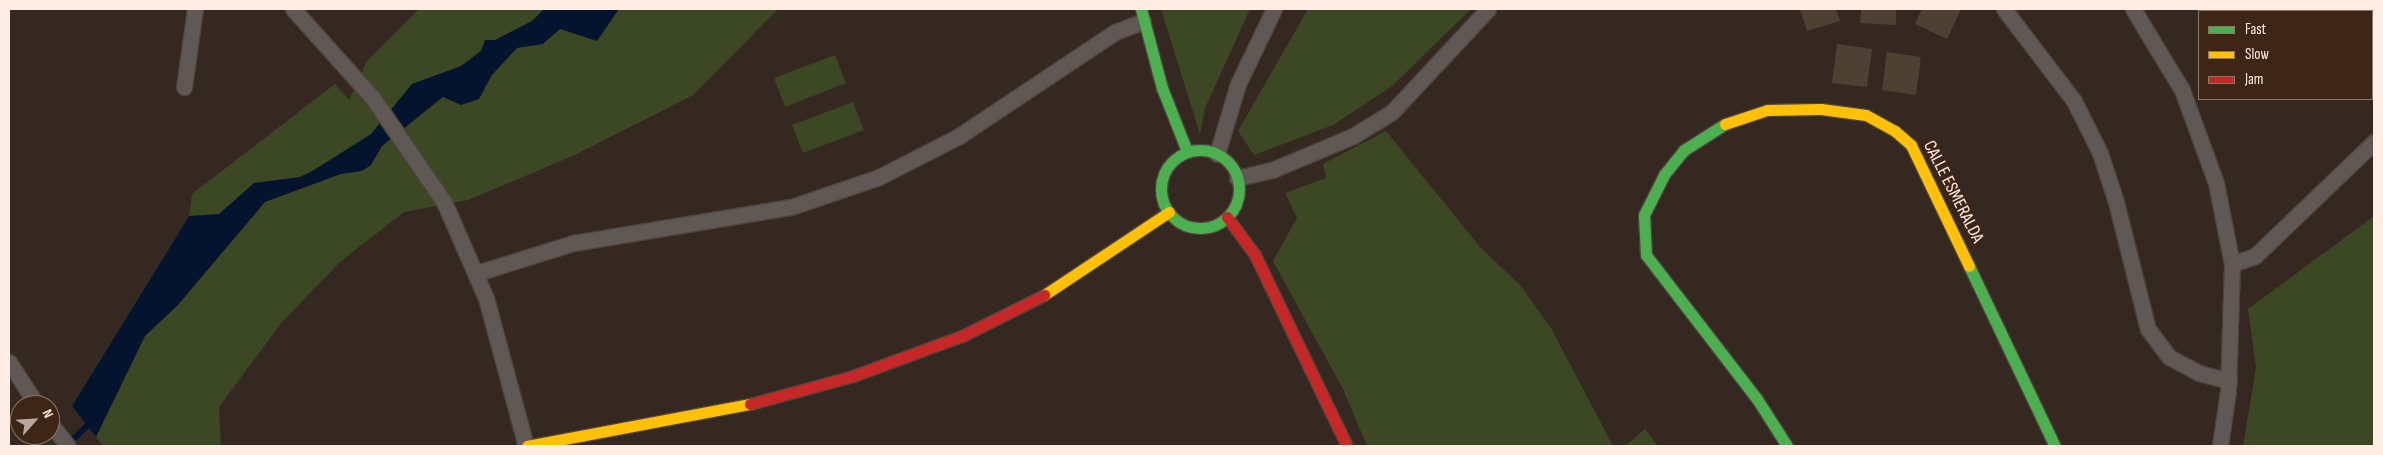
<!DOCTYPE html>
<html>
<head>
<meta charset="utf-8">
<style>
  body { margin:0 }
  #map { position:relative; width:2383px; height:455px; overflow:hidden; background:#352820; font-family:"Sofia Sans Condensed",sans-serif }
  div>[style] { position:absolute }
  .green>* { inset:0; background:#3c4823 }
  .water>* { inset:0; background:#05142e }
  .stream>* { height:5.5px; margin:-2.75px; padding:0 2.75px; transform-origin:2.75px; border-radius:2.75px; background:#05142e }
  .building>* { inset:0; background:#4e4134 }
  .roads { filter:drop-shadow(1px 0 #4f443d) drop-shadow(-1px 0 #4f443d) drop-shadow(0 1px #4f443d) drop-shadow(0 -1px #4f443d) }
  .street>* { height:15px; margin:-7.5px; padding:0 7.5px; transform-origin:7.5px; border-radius:7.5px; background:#5f5855 }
  .fast>* { height:11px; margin:-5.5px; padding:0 5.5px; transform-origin:5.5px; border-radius:5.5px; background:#4caf50 }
  .fast>.ring { margin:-5.5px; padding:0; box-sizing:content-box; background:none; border:11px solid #4caf50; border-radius:50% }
  .slow>* { height:11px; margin:-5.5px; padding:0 5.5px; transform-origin:5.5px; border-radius:5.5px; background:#ffc107 }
  .jam>* { height:11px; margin:-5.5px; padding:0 5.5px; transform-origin:5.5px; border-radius:5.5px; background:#c62828 }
  span { translate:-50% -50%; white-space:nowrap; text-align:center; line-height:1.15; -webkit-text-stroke:5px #3e2617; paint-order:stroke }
  .street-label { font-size:18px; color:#feede4 }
  .frame { position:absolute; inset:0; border:10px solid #feede4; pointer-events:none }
  .legend { position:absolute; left:2198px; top:10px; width:175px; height:90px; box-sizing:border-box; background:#3e2617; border:1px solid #8b7669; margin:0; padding:6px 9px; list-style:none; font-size:15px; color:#feede4 }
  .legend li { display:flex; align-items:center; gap:10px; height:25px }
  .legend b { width:25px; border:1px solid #8b7669 }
  .north { position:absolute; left:10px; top:395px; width:50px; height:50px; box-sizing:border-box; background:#3e2617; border:1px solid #8b7669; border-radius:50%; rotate:64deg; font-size:14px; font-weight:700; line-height:20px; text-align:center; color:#feede4 }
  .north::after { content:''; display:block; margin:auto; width:18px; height:22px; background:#b8a89f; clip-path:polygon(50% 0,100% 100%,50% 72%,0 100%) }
</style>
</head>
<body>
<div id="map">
  <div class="green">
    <div style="clip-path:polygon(419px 9px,778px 9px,693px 95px,575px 155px,468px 200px,404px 212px,341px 261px,282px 322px,219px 407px,221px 446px,103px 446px,72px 406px,189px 216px,192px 194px,335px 84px,349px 100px,367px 61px)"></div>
    <div style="clip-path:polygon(1161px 9px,1250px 9px,1205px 108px,1200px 134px)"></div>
    <div style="clip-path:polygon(1308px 9px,1471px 9px,1391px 87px,1333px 125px,1254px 155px,1238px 131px)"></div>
    <div style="clip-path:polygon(835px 55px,846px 83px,785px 107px,774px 78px)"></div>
    <div style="clip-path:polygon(853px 102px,864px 130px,803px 153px,792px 125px)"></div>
    <div style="clip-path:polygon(1386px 131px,1480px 247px,1520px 285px,1551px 328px,1613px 446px,1367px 446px,1343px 389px,1273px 261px,1297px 218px,1285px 193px,1326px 178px,1323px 164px)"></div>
    <div style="clip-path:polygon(2374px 216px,2374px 446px,2243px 446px,2256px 368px,2248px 309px)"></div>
    <div style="clip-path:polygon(1645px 429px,1658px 446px,1625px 446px)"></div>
  </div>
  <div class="water">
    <div style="clip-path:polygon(544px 9px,619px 9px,597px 41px,560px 29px,543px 44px,517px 48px,492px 75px,479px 99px,461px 105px,443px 97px,382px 146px,371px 165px,362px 171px,341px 174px,265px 202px,177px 306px,145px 336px,96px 437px,72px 406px,189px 216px,219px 214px,254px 183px,300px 177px,314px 170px,371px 134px,412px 84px,461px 66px,481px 51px,485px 40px,495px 40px,532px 21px)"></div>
  </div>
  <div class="stream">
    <div style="left:69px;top:444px;width:33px;rotate:-45deg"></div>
  </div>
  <div class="building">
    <div style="clip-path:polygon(1800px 9px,1836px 9px,1840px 21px,1807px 31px)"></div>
    <div style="clip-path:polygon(1861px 9px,1896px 9px,1896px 25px,1860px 23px)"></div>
    <div style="clip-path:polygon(1922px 9px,1961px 9px,1947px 39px,1915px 24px)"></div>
    <div style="clip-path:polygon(1837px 44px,1872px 49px,1867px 87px,1832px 83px)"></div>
    <div style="clip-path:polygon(1887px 52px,1921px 57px,1916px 95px,1882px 90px)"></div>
  </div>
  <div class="roads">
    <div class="street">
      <div style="left:293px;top:9px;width:118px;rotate:48.1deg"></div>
      <div style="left:372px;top:97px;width:127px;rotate:55.6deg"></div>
      <div style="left:444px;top:202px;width:105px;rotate:66.4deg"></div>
      <div style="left:486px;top:298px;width:153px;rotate:74.9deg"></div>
      <div style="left:2004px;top:9px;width:116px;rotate:52.7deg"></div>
      <div style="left:2074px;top:101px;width:58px;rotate:63.4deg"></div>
      <div style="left:2100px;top:153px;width:52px;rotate:71.9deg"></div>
      <div style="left:2116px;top:202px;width:131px;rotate:75.9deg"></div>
      <div style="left:2148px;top:329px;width:35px;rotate:53deg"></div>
      <div style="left:2169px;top:357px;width:34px;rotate:28deg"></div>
      <div style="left:2199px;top:373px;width:31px;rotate:15deg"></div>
      <div style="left:2133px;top:9px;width:95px;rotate:58.8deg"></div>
      <div style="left:2182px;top:90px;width:99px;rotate:69.9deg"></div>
      <div style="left:2216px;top:183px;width:83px;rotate:78.8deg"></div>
      <div style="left:2232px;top:264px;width:127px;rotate:91.8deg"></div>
      <div style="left:2228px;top:391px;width:56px;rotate:98.3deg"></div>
      <div style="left:184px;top:87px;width:79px;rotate:-82deg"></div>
      <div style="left:1217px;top:154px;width:73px;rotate:-73.3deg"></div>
      <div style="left:1238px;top:84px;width:83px;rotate:-64.4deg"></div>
      <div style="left:1237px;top:178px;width:36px;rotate:-13deg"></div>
      <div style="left:1272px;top:170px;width:88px;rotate:-22.8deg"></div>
      <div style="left:1353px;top:136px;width:46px;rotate:-31.6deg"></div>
      <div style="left:1392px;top:112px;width:141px;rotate:-47deg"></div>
      <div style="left:2232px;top:264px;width:24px;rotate:-19deg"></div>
      <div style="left:2255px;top:256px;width:165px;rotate:-43.8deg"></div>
      <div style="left:477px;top:273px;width:101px;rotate:-17.4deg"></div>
      <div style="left:573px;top:243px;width:221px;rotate:-9.4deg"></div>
      <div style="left:791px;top:207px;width:93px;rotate:-18.8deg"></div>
      <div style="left:879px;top:177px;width:90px;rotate:-27.1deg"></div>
      <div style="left:959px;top:136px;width:187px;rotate:-33.7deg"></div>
      <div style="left:1115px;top:32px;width:30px;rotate:-21deg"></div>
      <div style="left:9px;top:362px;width:51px;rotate:56.9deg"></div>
      <div style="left:50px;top:423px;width:29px;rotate:52deg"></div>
    </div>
    <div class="fast">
      <div style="left:1141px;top:9px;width:82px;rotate:75.1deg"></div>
      <div style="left:1162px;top:88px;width:68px;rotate:68.4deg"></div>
      <div style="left:1725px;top:124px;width:49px;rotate:147.6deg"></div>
      <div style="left:1684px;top:150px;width:32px;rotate:129deg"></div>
      <div style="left:1664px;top:175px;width:45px;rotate:116.6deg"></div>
      <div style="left:1644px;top:215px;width:40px;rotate:87.1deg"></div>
      <div style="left:1646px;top:255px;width:182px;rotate:52.4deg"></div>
      <div style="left:1757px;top:399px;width:56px;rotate:57.4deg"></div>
      <div class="ring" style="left:1161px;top:150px;width:67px;height:67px"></div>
      <div style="left:1969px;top:266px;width:199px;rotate:64.5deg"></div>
    </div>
    <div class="slow">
      <div style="left:1725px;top:124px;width:44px;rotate:-18.4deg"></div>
      <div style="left:1767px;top:110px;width:54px;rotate:-1.1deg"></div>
      <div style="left:1821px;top:109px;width:45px;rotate:7.6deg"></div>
      <div style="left:1866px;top:115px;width:33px;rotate:29deg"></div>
      <div style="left:1895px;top:131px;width:21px;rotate:41deg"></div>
      <div style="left:1911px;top:145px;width:134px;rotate:64.4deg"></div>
      <div style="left:1044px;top:295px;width:150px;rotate:-33.6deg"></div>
      <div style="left:527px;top:446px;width:227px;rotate:-10.7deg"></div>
    </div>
    <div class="jam">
      <div style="left:1227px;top:217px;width:47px;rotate:53.6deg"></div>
      <div style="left:1255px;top:255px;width:212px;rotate:64.3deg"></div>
      <div style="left:750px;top:404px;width:107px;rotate:-15.2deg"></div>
      <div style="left:853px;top:376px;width:116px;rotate:-20.2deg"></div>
      <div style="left:962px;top:336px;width:92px;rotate:-26.6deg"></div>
    </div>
  </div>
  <div class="street-label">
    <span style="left:1953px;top:192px;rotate:63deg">CALLE ESMERALDA</span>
  </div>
  <div class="frame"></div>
  <ul class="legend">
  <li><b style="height:6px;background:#4caf50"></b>Fast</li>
  <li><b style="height:6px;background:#ffc107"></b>Slow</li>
  <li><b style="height:6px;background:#c62828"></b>Jam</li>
  </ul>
  <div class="north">N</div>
</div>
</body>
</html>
